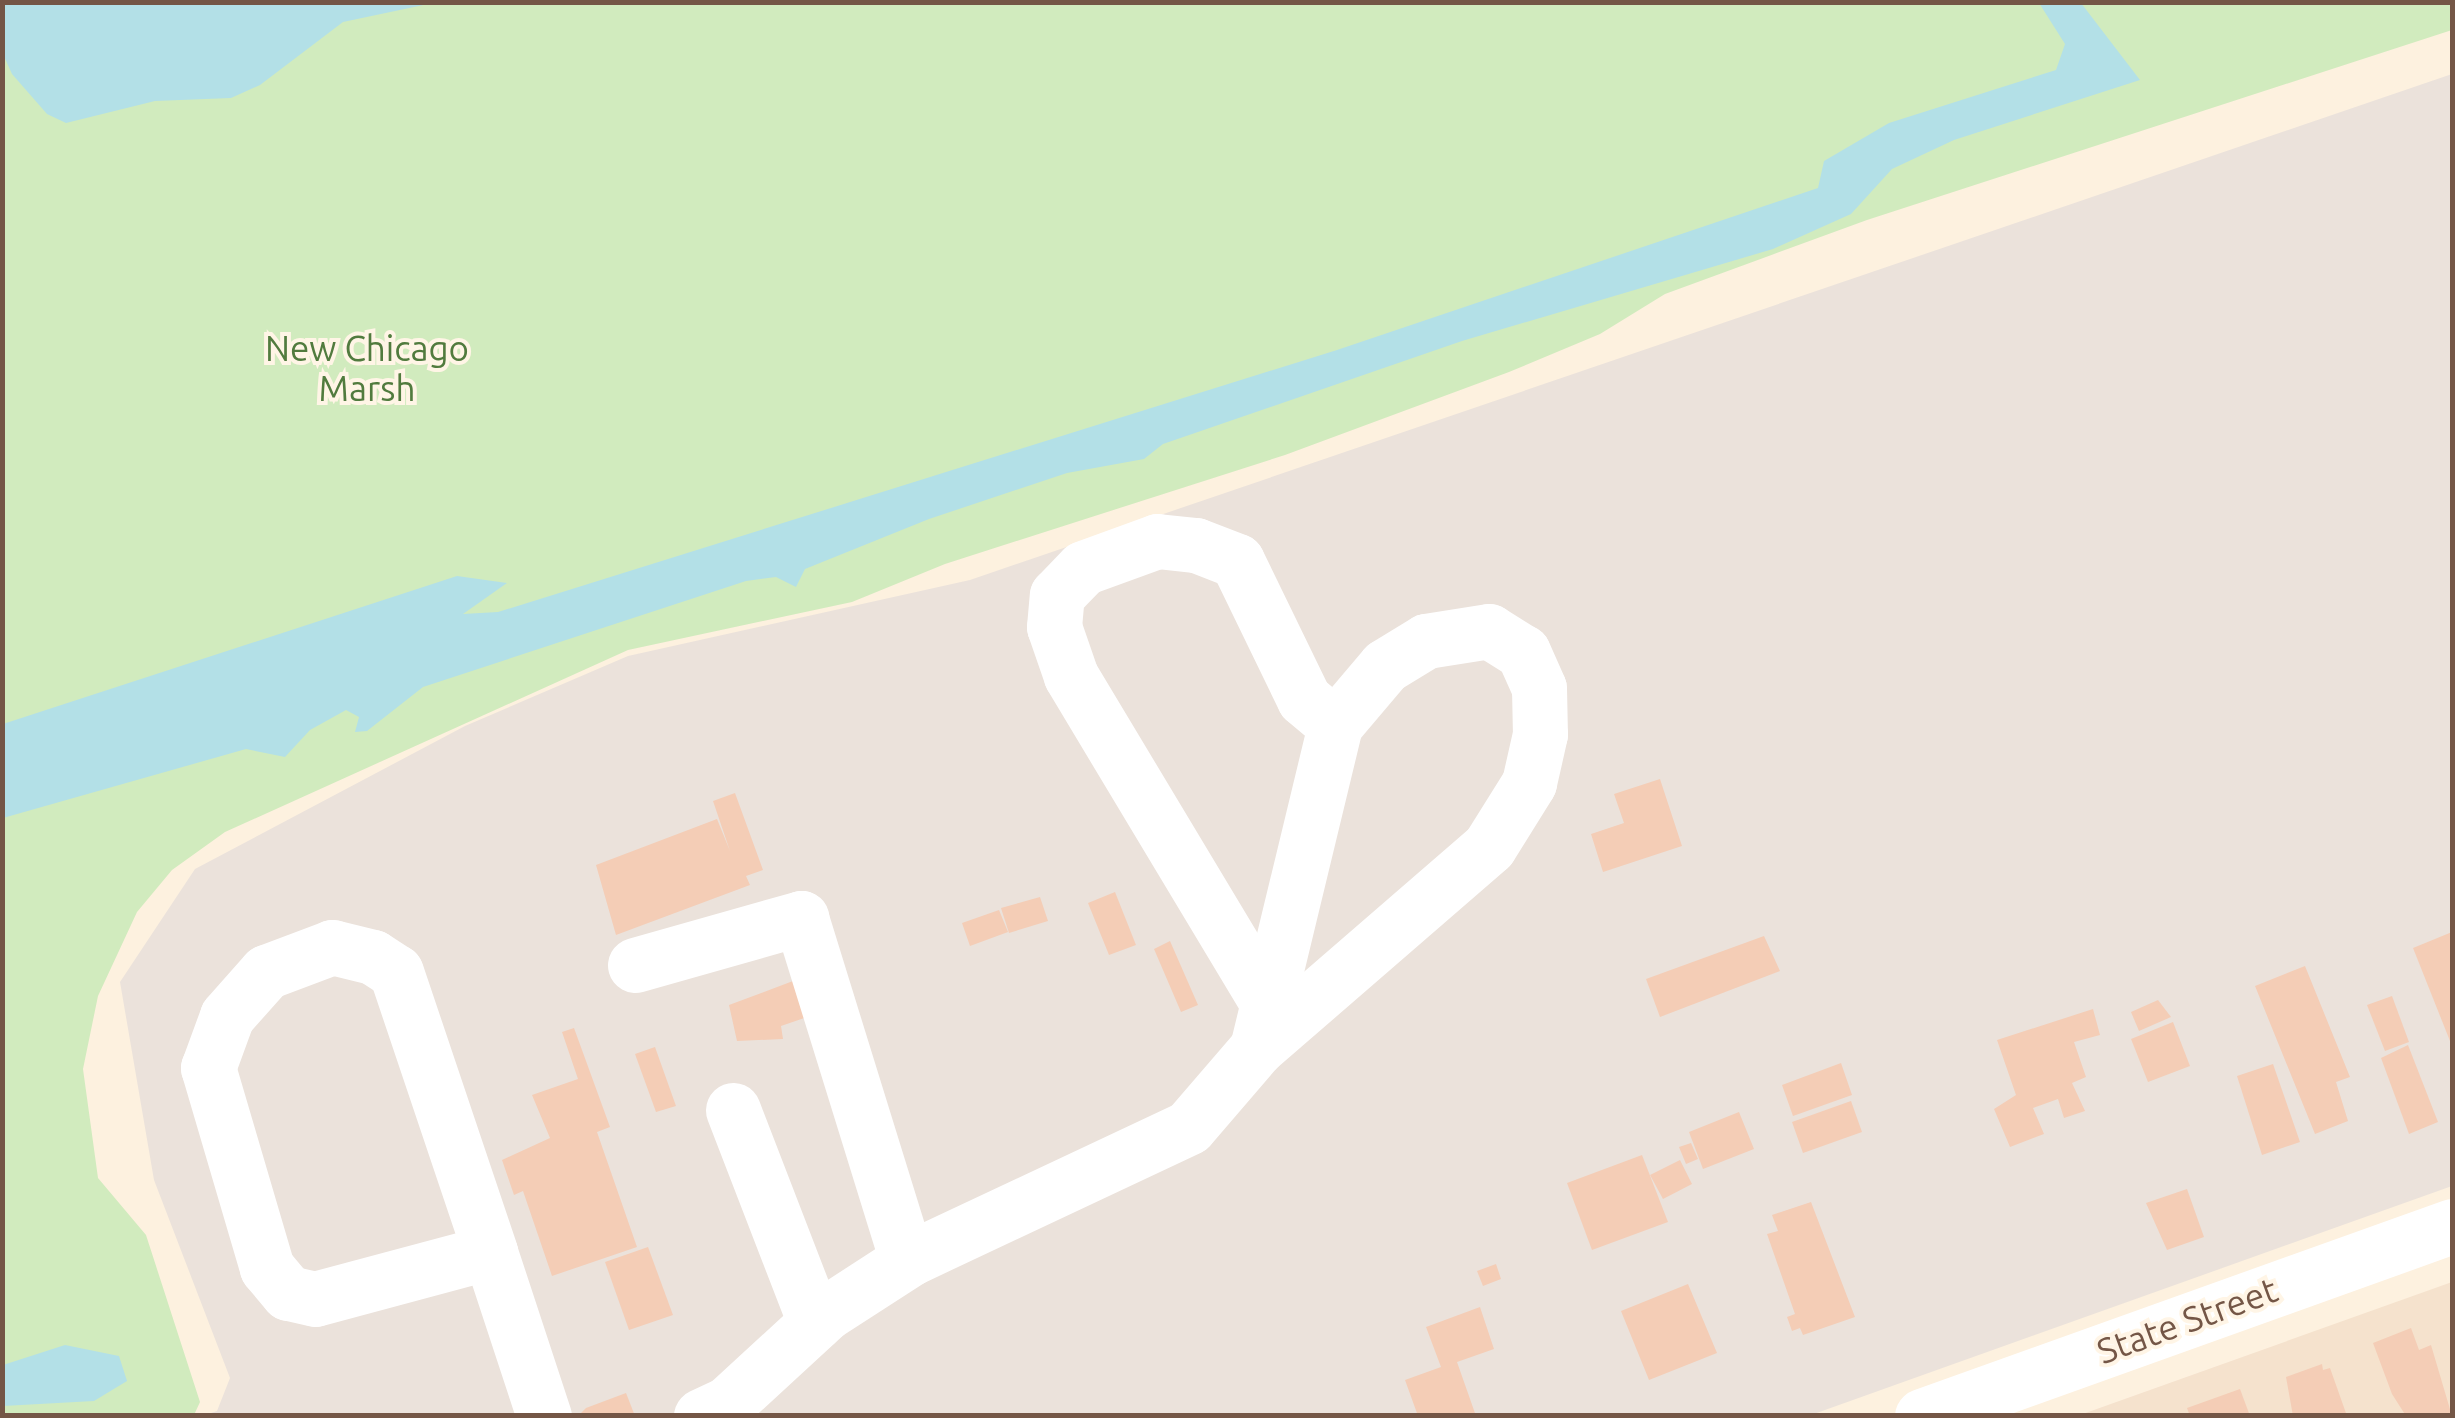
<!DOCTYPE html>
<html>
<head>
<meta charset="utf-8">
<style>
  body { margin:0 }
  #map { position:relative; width:2455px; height:1418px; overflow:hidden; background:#fdf1df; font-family:Ubuntu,sans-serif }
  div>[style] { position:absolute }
  .residential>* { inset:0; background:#f5e2cd }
  .industrial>* { inset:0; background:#ebe2db }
  .green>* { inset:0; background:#d1ebbe }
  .water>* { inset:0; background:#b3e0e7 }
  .building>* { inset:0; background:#f4cdb6 }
  .minor>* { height:55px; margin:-27.5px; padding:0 27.5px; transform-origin:27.5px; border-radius:27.5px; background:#fff }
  span { translate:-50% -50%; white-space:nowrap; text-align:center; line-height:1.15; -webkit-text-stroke:8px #fff5e6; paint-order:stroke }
  .park-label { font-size:35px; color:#517b3e }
  .street-label { font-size:35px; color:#745646 }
  .frame { position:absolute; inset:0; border:5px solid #745646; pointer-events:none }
</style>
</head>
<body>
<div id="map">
  <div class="residential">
    <div style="clip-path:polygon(2452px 1282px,2452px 1415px,2080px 1415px)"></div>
  </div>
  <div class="industrial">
    <div style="clip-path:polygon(2452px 74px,2452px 1186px,1811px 1415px,205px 1415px,217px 1411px,230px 1378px,154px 1180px,120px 982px,195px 869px,465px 726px,628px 656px,970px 580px)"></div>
  </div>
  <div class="green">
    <div style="clip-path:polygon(3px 3px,2452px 3px,2452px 30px,1867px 220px,1665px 294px,1600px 334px,1509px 372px,1285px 455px,945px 564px,852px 602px,628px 650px,225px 832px,172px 870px,137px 912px,98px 996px,83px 1069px,98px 1178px,146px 1235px,200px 1402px,194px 1415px,3px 1415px)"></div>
  </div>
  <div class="water">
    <div style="clip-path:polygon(3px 2px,433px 2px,433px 3px,343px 22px,260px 85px,231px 98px,155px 101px,66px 123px,47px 114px,12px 74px,3px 54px)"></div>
    <div style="clip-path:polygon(2039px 3px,2081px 3px,2140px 80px,1954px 140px,1892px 169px,1851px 214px,1773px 249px,1462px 341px,1163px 444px,1144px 459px,1067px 473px,929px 519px,805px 569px,796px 587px,776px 577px,746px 581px,423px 687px,367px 731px,355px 732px,359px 717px,346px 710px,310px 730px,285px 757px,246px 749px,3px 818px,3px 724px,457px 576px,507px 583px,463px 614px,498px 612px,1337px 350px,1818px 188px,1824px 161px,1889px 123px,2056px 70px,2065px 44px)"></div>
    <div style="clip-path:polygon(65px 1345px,119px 1356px,127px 1381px,94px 1401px,3px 1406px,3px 1365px)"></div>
  </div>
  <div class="building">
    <div style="clip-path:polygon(1660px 779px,1682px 846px,1603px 872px,1591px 834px,1624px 823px,1614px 794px)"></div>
    <div style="clip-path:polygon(735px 793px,763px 870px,746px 876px,750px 885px,616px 935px,596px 865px,717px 819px,730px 851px,713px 801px)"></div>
    <div style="clip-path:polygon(1115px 892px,1136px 945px,1109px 955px,1088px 903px)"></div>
    <div style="clip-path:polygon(1040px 897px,1048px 921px,1009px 933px,1001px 908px)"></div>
    <div style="clip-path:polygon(999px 910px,1008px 932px,970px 946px,962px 923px)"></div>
    <div style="clip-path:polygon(2452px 932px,2452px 1046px,2413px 948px)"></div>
    <div style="clip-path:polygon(1764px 936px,1780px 971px,1660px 1017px,1646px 979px)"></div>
    <div style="clip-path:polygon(1170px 941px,1198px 1005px,1181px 1012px,1154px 949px)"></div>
    <div style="clip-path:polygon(2305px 966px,2350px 1077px,2336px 1082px,2348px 1121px,2315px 1134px,2255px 986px)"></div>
    <div style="clip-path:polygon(793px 981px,813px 1015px,781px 1026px,783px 1039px,737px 1041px,729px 1005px)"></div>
    <div style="clip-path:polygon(2392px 996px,2409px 1042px,2385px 1051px,2367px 1005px)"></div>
    <div style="clip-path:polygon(2158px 1000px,2171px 1017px,2139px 1031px,2131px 1012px)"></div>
    <div style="clip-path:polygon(2093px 1009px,2100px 1035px,2074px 1042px,2086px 1077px,2072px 1083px,2085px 1111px,2064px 1118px,2058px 1099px,2033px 1108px,2044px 1134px,2010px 1147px,1994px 1109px,2016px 1095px,1997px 1040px)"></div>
    <div style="clip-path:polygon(2173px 1022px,2190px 1066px,2148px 1082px,2131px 1039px)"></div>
    <div style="clip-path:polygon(574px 1028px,610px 1127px,597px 1132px,637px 1247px,552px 1276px,523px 1191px,514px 1195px,502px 1160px,550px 1138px,532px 1095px,578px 1079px,562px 1032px)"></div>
    <div style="clip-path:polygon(2408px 1045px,2438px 1122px,2409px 1134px,2381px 1058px)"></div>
    <div style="clip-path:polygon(655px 1047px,676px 1106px,656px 1112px,635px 1054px)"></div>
    <div style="clip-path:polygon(1841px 1063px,1852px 1095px,1793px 1116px,1782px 1085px)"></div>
    <div style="clip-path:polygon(2273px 1064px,2300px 1142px,2262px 1155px,2237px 1076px)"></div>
    <div style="clip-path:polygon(1851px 1101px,1862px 1132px,1803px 1153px,1792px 1122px)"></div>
    <div style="clip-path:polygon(1739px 1112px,1754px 1149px,1703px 1169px,1689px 1132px)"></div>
    <div style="clip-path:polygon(1691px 1143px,1698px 1159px,1686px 1164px,1679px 1147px)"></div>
    <div style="clip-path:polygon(1642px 1155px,1668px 1222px,1592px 1250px,1567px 1183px)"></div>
    <div style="clip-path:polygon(1680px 1160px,1692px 1184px,1663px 1199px,1650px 1175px)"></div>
    <div style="clip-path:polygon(2187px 1189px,2204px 1237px,2167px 1250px,2146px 1203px)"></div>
    <div style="clip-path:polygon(1811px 1202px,1855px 1317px,1803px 1335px,1800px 1328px,1792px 1331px,1787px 1317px,1795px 1314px,1767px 1234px,1778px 1231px,1772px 1215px)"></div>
    <div style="clip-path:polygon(648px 1247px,673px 1315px,629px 1330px,605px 1262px)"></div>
    <div style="clip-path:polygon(1496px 1264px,1501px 1279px,1483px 1286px,1477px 1271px)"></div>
    <div style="clip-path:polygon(1688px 1284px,1717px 1353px,1649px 1380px,1621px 1311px)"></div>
    <div style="clip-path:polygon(1480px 1307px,1494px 1349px,1457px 1362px,1476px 1416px,1418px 1416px,1405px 1380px,1441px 1367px,1426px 1327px)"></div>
    <div style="clip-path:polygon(2411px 1328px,2419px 1350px,2431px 1345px,2452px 1416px,2406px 1416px,2392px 1394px,2373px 1343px)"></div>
    <div style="clip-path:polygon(2322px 1364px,2323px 1370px,2330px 1368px,2347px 1416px,2293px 1416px,2286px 1377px)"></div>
    <div style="clip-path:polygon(2240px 1389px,2250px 1416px,2190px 1416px,2187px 1408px)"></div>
    <div style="clip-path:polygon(626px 1393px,635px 1416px,578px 1416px,586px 1408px)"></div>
  </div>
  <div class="minor">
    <div style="left:635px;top:965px;width:173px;rotate:-15.8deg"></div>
    <div style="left:801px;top:918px;width:358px;rotate:72.8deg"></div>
    <div style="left:1268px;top:1004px;width:383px;rotate:-121deg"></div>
    <div style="left:1071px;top:676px;width:52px;rotate:-109.1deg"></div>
    <div style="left:1054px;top:627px;width:32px;rotate:-85deg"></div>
    <div style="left:1057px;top:595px;width:37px;rotate:-46deg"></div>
    <div style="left:1083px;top:568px;width:79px;rotate:-20deg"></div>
    <div style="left:1157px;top:541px;width:39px;rotate:6deg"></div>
    <div style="left:1196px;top:545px;width:44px;rotate:21.3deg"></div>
    <div style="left:1237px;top:561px;width:153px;rotate:64.1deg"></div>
    <div style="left:1304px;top:699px;width:40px;rotate:40deg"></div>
    <div style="left:733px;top:1110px;width:228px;rotate:68.9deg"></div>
    <div style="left:490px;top:1252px;width:181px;rotate:165deg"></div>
    <div style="left:315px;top:1299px;width:28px;rotate:-167deg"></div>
    <div style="left:288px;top:1293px;width:33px;rotate:-130deg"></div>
    <div style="left:267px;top:1268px;width:209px;rotate:-106.4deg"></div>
    <div style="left:208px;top:1068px;width:55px;rotate:-69.9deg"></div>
    <div style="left:227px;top:1016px;width:59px;rotate:-48.4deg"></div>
    <div style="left:266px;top:972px;width:71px;rotate:-20.7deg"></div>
    <div style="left:332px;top:947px;width:42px;rotate:13.7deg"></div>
    <div style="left:373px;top:957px;width:27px;rotate:33deg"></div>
    <div style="left:396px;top:972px;width:295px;rotate:71.4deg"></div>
    <div style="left:490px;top:1252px;width:173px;rotate:71.8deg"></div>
    <div style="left:701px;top:1416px;width:29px;rotate:-25deg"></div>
    <div style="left:727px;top:1404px;width:134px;rotate:-42.6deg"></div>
    <div style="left:826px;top:1313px;width:101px;rotate:-32.9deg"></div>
    <div style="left:911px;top:1258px;width:307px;rotate:-25.2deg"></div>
    <div style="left:1189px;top:1127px;width:104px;rotate:-49.3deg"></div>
    <div style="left:1257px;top:1048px;width:332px;rotate:-76.4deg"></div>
    <div style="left:1335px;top:725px;width:77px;rotate:-49.7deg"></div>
    <div style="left:1385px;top:666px;width:48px;rotate:-31.4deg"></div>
    <div style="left:1426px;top:641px;width:64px;rotate:-9deg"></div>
    <div style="left:1489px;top:631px;width:40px;rotate:32deg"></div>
    <div style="left:1523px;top:652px;width:39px;rotate:66deg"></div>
    <div style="left:1539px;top:688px;width:46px;rotate:88.8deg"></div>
    <div style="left:1540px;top:734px;width:50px;rotate:102.7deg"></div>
    <div style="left:1529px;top:783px;width:75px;rotate:122deg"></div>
    <div style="left:1489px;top:847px;width:307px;rotate:139.1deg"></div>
    <div style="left:1922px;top:1416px;width:563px;rotate:-19.72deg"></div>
  </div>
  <div class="park-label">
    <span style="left:367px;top:368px">New Chicago<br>Marsh</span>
  </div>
  <div class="street-label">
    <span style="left:2187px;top:1320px;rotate:-20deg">State Street</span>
  </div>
  <div class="frame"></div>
</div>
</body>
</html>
